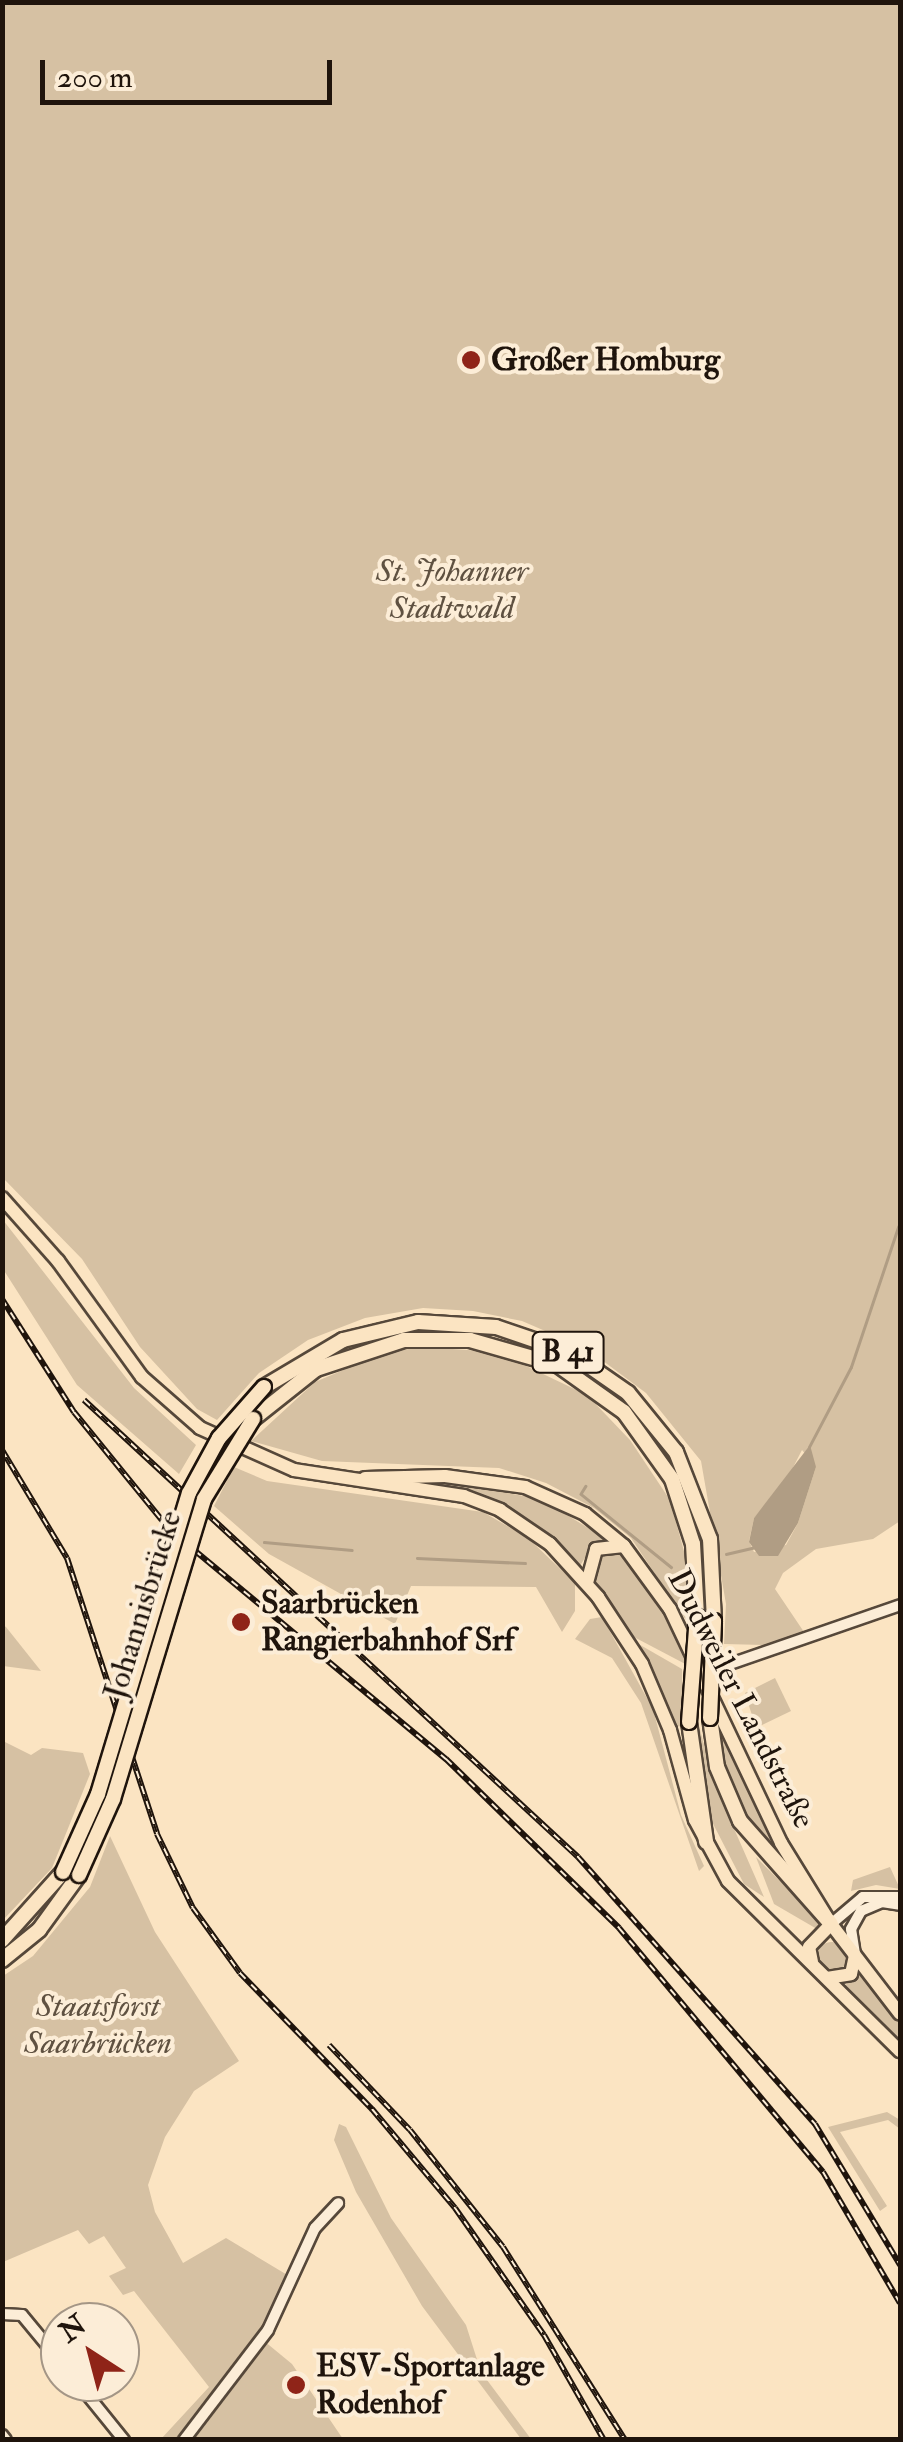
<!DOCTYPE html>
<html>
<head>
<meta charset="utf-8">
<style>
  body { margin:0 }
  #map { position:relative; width:903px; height:2442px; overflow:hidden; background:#fbe4c2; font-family:"IM FELL Double Pica",serif }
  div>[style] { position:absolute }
  .green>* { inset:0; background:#d6c1a3 }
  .round { border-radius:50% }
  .water>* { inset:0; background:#b09d84 }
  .stream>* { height:2.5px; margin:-1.25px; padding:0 1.25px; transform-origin:1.25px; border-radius:1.25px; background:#b09d84 }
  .roads { filter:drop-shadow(2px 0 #56483a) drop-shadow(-2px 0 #56483a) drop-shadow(0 2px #56483a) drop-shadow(0 -2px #56483a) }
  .minor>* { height:10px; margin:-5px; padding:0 5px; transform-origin:5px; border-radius:5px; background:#fcedd7 }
  .major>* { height:12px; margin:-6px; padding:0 6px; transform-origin:6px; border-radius:6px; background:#fbe4c2 }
  .highway>* { height:14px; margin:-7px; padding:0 7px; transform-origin:7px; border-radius:7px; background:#fbe4c2 }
  .rail>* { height:6px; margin-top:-3px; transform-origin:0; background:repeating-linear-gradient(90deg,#fcedd7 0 8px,#1f140c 0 16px); box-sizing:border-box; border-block:2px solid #1f140c }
  .bridges { filter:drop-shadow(2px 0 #1f140c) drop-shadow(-2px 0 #1f140c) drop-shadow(0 2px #1f140c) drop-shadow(0 -2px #1f140c) }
  .highway-bridge>* { height:14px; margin:-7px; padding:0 7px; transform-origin:7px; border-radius:7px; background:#fbe4c2 }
  .dots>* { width:28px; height:28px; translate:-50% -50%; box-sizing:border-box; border:5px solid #fcedd7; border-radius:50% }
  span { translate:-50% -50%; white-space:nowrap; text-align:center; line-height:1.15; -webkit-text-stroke:8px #fcedd7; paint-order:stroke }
  .shield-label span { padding:2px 8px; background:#fcedd7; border:2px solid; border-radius:8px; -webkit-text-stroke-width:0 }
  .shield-label { font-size:30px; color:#1f140c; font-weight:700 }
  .poi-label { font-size:32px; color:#1f140c; font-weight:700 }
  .left { translate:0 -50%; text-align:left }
  .park-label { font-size:32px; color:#5f5141; font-style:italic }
  .street-label { font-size:32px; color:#1f140c }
  .frame { position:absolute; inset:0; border:5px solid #1f140c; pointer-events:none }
  .north { position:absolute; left:40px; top:2302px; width:100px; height:100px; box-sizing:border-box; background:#fcedd7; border:2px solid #a49686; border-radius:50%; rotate:324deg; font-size:28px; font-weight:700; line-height:40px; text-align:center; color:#1f140c }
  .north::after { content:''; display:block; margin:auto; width:35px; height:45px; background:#8f2418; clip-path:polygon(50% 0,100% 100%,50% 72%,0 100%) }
  .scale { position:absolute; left:40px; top:60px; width:292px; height:45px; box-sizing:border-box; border:5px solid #1f140c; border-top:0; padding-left:12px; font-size:30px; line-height:35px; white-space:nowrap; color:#1f140c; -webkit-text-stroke:8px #fcedd7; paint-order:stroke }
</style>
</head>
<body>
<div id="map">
  <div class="green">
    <div style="clip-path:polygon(evenodd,3px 3px,900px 3px,900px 1521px,873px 1539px,816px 1549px,783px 1573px,775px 1589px,804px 1632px,764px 1645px,724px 1644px,726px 1604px,701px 1461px,646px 1393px,587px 1349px,522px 1321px,473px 1311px,423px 1308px,365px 1318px,308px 1340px,259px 1373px,217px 1420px,197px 1409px,140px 1347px,82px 1259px,3px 1178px,3px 3px,802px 1450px,816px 1467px,798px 1523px,786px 1545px,754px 1552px,749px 1541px,754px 1518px,785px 1483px,802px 1450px)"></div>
    <div style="clip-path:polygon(3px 1220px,134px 1388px,196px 1445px,179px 1474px,77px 1385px,3px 1269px)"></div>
    <div style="clip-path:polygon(423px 1347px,497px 1352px,587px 1395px,630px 1440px,670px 1500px,685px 1555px,688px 1623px,631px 1538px,594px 1508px,546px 1483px,499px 1468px,322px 1461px,251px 1441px,315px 1382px,386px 1352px)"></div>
    <div style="clip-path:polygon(234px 1467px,267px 1481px,483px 1512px,528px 1538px,575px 1583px,575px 1611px,562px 1632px,536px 1587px,411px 1586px,395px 1624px,269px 1554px,214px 1506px)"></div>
    <div style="clip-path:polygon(444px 1482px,541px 1499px,606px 1539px,592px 1546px,580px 1566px,520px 1514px,423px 1483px)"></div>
    <div style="clip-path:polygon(620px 1553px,657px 1601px,691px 1667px,632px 1636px,594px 1582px,601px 1554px)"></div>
    <div style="clip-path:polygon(602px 1617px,653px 1709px,681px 1815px,704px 1866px,699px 1871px,641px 1703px,612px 1658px,575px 1639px,590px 1619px)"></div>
    <div style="clip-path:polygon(3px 1625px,6px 1627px,41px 1671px,3px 1666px)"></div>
    <div style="clip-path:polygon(635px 1642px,682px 1669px,682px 1726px,674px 1727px)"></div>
    <div style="clip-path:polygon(775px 1678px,791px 1711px,756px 1728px,745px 1693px)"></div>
    <div style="clip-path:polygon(698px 1722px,714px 1783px,764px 1897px,744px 1884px,708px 1814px)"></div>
    <div style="clip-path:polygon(719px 1724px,769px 1832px,789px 1869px,743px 1812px,723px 1763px)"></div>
    <div style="clip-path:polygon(3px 1741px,31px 1755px,42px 1748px,83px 1753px,90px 1774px,52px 1868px,3px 1920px)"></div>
    <div style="clip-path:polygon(110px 1836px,155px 1932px,239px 2061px,194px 2091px,165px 2137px,148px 2185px,155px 2212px,183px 2263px,226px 2238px,289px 2276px,258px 2336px,292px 2364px,343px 2439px,161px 2439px,209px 2387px,134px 2291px,123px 2295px,109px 2276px,126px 2268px,104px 2236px,89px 2244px,78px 2230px,3px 2262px,3px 1976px,33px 1956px,90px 1887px)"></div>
    <div style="clip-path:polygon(756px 1857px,822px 1924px,817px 1929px,774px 1904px)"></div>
    <div style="clip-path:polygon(890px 1867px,900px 1889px,876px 1885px,851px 1891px,853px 1880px)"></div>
    <div class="round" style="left:817px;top:1942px;width:30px;height:30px"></div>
    <div style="clip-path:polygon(860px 1969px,900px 2023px,900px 2042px,843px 1988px)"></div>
    <div style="clip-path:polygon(887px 2112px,900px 2120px,900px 2129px,888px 2120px,840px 2132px,887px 2206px,880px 2211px,828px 2127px)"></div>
    <div style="clip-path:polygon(339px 2124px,346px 2127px,391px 2218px,466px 2325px,481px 2372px,531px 2439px,521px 2439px,422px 2306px,356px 2192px,334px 2140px)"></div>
  </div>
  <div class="water">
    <div style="clip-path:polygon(810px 1445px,816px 1467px,798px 1523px,778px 1556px,759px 1556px,749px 1542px,754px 1518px)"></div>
  </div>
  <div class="stream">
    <div style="left:809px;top:1447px;width:90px;rotate:-62.3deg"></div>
    <div style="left:851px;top:1367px;width:148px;rotate:-71.4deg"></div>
    <div style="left:586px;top:1486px;width:9px;rotate:122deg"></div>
    <div style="left:581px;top:1494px;width:116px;rotate:39deg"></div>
    <div style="left:264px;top:1542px;width:88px;rotate:5.2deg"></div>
    <div style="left:726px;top:1554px;width:28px;rotate:-13deg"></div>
    <div style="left:417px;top:1558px;width:108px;rotate:2.7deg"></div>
  </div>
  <div class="roads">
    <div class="minor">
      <div style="left:707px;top:1672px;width:204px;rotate:-19.1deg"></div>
      <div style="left:831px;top:1924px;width:42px;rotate:-40.2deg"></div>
      <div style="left:863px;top:1897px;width:37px"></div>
      <div style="left:855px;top:1954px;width:25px;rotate:-99deg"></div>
      <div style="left:851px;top:1929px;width:21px;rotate:-61deg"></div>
      <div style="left:861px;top:1911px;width:23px;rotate:-23deg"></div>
      <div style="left:882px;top:1902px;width:18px;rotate:9deg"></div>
      <div style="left:2px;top:2314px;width:20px;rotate:3deg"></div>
      <div style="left:22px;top:2315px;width:60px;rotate:50.4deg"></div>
      <div style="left:77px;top:2382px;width:75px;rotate:51deg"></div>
      <div style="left:2px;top:2435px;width:6px;rotate:51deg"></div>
      <div style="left:184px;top:2440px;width:138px;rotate:-52.6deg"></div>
      <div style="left:268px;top:2330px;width:112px;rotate:-65.3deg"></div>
      <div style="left:315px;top:2228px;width:34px;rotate:-47deg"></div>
    </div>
    <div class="major">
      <div style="left:2px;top:1198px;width:84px;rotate:48.4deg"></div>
      <div style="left:58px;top:1261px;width:143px;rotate:54.1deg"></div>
      <div style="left:142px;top:1377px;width:77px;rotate:41.3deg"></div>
      <div style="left:200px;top:1428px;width:103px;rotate:24.1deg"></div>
      <div style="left:294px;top:1470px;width:172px;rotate:8.7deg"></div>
      <div style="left:464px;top:1496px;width:39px;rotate:21deg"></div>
      <div style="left:500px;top:1510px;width:60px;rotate:34.2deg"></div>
      <div style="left:550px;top:1544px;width:72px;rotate:47.8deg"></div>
      <div style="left:598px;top:1597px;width:80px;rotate:56.7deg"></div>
      <div style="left:642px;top:1664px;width:72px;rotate:67deg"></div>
      <div style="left:670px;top:1730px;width:93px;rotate:74.5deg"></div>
      <div style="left:695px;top:1820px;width:69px;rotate:61.6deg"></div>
      <div style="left:728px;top:1881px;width:242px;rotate:44.7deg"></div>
      <div style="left:365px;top:1478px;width:80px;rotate:-1.4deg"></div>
      <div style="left:445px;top:1476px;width:81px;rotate:7.8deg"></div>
      <div style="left:525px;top:1487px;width:66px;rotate:24.2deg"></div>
      <div style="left:585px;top:1514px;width:50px;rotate:39.4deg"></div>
      <div style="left:624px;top:1546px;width:78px;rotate:53.9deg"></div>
      <div style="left:670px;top:1609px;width:259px;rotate:64.6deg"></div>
      <div style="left:781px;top:1843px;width:95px;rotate:58.3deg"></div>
      <div style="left:831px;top:1924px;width:113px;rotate:52.5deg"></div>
      <div style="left:587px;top:1583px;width:35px;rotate:-75deg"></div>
      <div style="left:596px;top:1549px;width:28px;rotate:-6deg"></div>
      <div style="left:812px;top:1962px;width:15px;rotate:-101deg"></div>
      <div style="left:809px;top:1947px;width:32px;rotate:-46deg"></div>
      <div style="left:827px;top:1978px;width:24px;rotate:-9deg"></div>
      <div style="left:851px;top:1974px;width:19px;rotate:-78deg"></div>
    </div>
    <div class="highway">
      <div style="left:264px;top:1387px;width:92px;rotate:-30.7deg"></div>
      <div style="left:343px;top:1340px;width:77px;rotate:-13.5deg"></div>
      <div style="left:418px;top:1322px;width:78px;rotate:3.7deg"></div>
      <div style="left:496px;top:1327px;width:77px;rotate:18.9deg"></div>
      <div style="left:569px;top:1352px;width:72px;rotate:34.8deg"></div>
      <div style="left:628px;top:1393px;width:76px;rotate:50.9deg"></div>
      <div style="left:676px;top:1452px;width:93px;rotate:68.7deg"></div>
      <div style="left:710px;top:1539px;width:82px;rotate:87.2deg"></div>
      <div style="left:253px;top:1419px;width:80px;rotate:-38.4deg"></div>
      <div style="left:316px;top:1369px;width:93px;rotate:-18.2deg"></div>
      <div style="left:404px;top:1340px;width:66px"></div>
      <div style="left:470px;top:1340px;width:91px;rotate:15.9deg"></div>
      <div style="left:558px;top:1365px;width:81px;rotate:35.5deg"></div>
      <div style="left:624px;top:1412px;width:82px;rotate:54.4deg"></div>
      <div style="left:672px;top:1479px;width:68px;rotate:72.1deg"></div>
      <div style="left:693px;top:1544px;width:72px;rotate:86.8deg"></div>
      <div style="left:710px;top:1718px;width:49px;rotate:81.9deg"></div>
      <div style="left:717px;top:1767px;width:59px;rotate:66.9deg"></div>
      <div style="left:740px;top:1821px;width:137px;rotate:48.5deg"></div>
      <div style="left:689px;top:1722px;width:121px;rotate:81.9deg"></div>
      <div style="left:2px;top:1940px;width:91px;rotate:-48.1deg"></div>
      <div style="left:2px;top:1960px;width:48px;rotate:-39deg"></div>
      <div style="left:39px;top:1930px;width:68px;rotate:-54deg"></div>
    </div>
  </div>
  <div class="rail">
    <div style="left:2px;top:1299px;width:134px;rotate:57.5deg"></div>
    <div style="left:74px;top:1412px;width:152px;rotate:50.9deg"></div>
    <div style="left:170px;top:1530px;width:359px;rotate:39.7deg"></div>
    <div style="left:446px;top:1759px;width:242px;rotate:44.3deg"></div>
    <div style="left:619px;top:1928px;width:318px;rotate:50.1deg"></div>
    <div style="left:823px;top:2172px;width:152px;rotate:59.6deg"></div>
    <div style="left:84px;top:1400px;width:673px;rotate:42.77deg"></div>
    <div style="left:578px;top:1857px;width:357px;rotate:48.4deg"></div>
    <div style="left:815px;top:2124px;width:165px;rotate:58.9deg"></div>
    <div style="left:2px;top:1450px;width:126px;rotate:59deg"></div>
    <div style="left:67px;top:1558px;width:290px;rotate:71.9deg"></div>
    <div style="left:157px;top:1834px;width:82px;rotate:64.1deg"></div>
    <div style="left:193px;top:1908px;width:80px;rotate:54.1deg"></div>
    <div style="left:240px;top:1973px;width:190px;rotate:45.9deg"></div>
    <div style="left:372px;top:2109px;width:129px;rotate:50deg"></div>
    <div style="left:455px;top:2208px;width:155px;rotate:55deg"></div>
    <div style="left:544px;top:2335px;width:121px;rotate:60.3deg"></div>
    <div style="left:329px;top:2045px;width:117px;rotate:46.4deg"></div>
    <div style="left:410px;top:2130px;width:149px;rotate:51.5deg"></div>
    <div style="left:503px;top:2247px;width:228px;rotate:57.7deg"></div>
  </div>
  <div class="bridges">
    <div class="highway-bridge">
      <div style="left:710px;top:1718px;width:97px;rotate:-87.6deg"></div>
      <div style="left:689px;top:1722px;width:106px;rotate:-85.7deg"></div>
      <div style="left:63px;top:1872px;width:85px;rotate:-65.8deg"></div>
      <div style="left:98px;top:1794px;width:314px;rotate:-73.2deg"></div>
      <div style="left:189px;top:1493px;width:63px;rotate:-61.4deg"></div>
      <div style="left:219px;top:1438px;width:68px;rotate:-48.6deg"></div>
      <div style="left:79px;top:1875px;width:83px;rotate:-65.9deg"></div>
      <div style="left:113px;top:1799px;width:313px;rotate:-73.1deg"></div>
      <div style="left:204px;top:1499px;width:94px;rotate:-58.5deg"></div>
    </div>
  </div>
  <div class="dots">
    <div style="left:471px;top:360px;background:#8f2418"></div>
    <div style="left:241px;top:1622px;background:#8f2418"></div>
    <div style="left:296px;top:2385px;background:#8f2418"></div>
  </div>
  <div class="shield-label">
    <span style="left:568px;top:1352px">B 41</span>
  </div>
  <div class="poi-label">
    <span class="left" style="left:491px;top:360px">Großer Homburg</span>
    <span class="left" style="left:261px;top:1622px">Saarbrücken<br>Rangierbahnhof Srf</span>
    <span class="left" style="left:316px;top:2385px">ESV-Sportanlage<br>Rodenhof</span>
  </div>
  <div class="park-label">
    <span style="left:452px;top:590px">St. Johanner<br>Stadtwald</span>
    <span style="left:98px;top:2025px">Staatsforst<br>Saarbrücken</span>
  </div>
  <div class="street-label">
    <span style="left:143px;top:1605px;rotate:-73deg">Johannisbrücke</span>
    <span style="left:741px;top:1699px;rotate:63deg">Dudweiler Landstraße</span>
  </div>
  <div class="frame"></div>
  <div class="north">N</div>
  <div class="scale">200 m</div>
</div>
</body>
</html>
